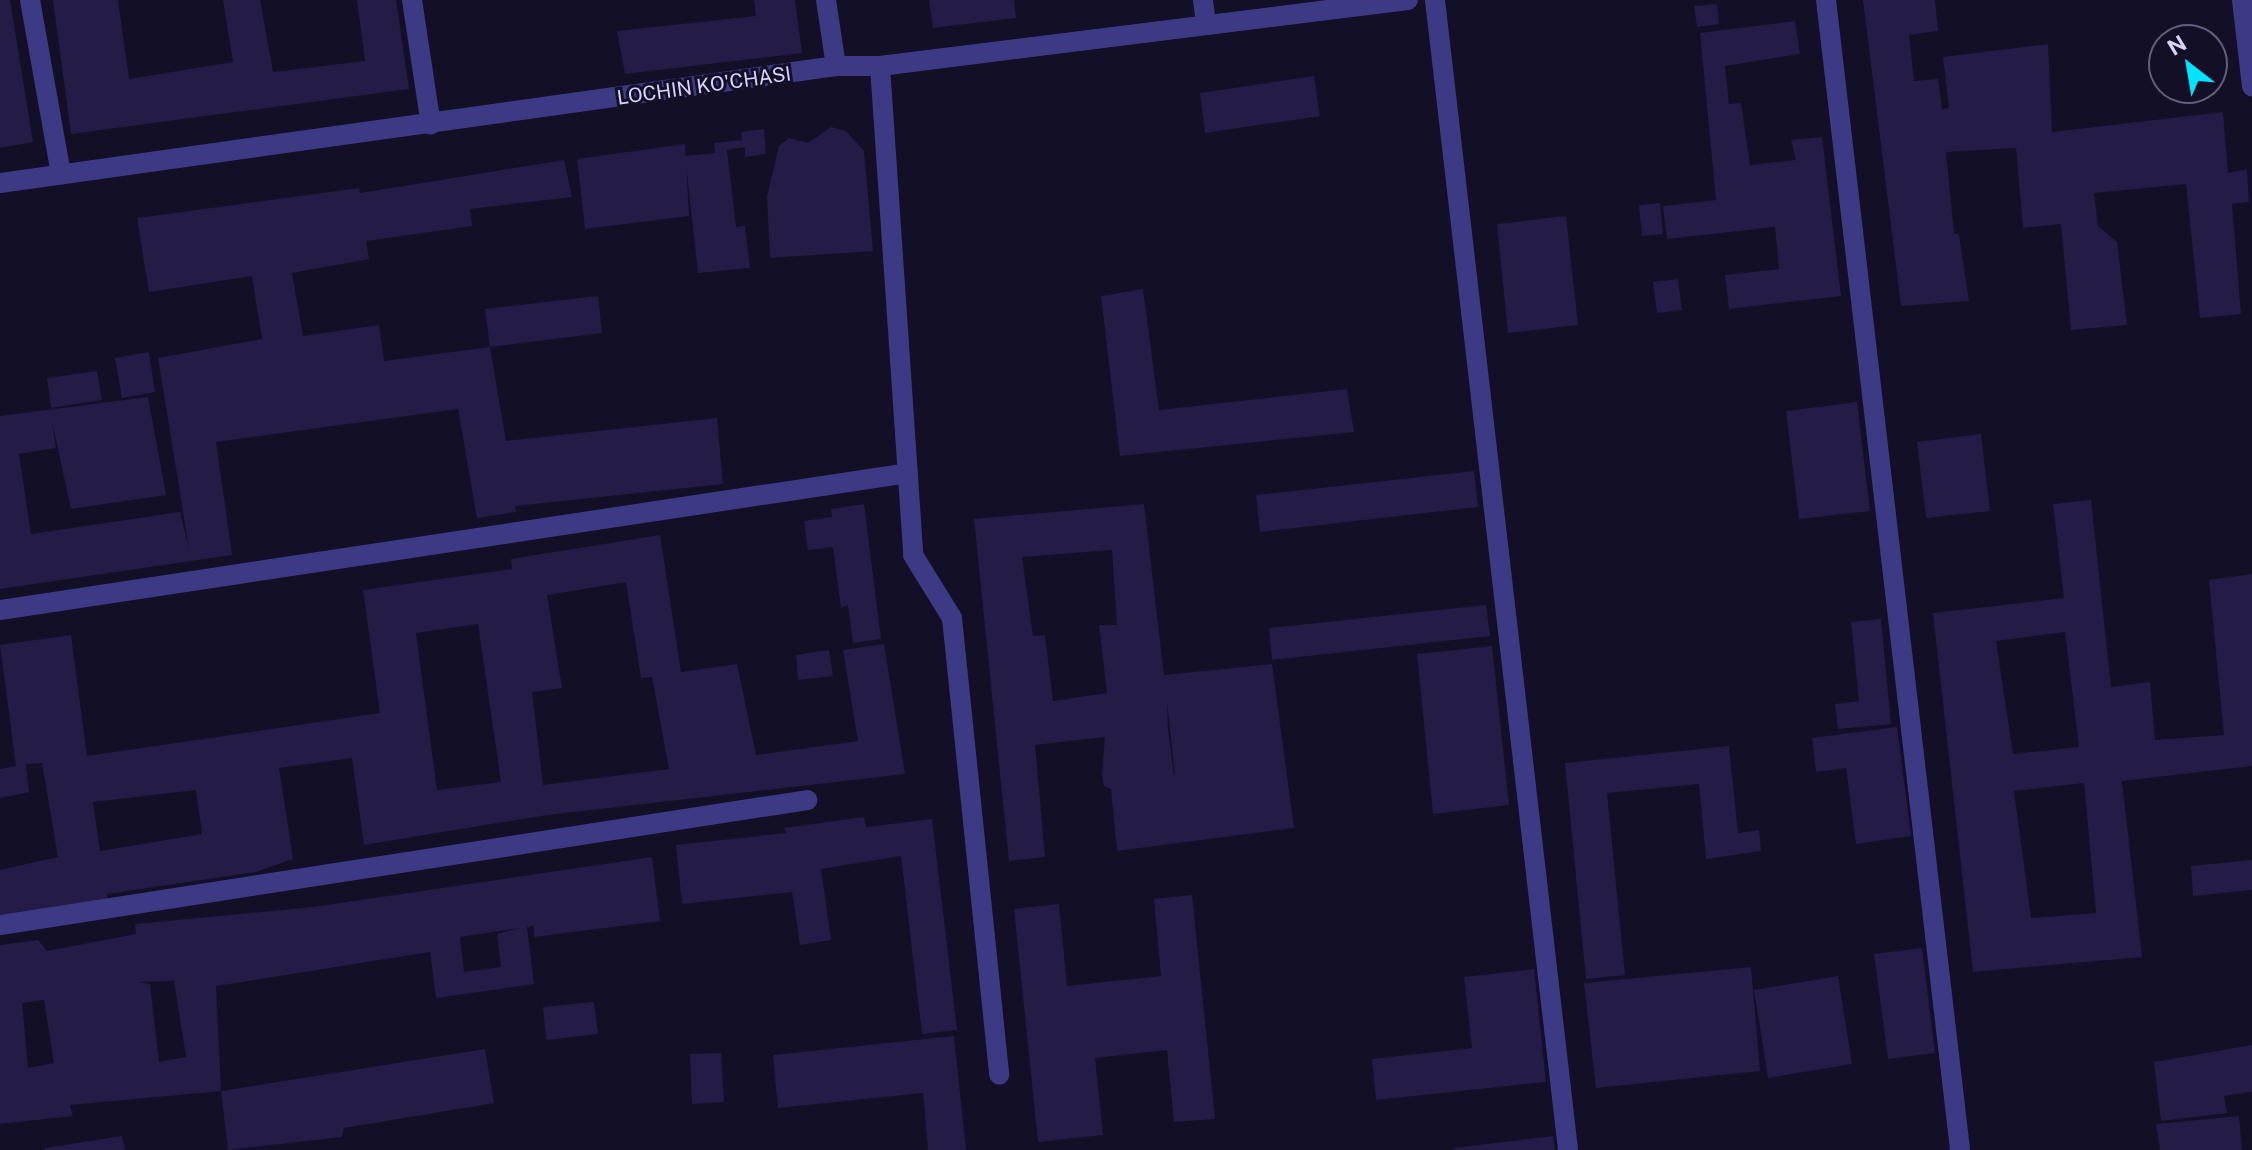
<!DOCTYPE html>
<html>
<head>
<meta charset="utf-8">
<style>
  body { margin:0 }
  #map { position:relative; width:2252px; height:1150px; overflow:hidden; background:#130f26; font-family:"Public Sans",sans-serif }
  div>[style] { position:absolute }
  .building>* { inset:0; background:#241b47 }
  .minor>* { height:20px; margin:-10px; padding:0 10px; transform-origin:10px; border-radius:10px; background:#3d3a85 }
  .tertiary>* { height:20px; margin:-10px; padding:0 10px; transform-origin:10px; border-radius:10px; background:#3d3a85 }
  span { translate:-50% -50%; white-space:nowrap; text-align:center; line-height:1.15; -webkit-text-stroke:6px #130f26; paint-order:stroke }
  .street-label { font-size:20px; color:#d9d4ff }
  .north { position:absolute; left:2148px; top:24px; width:80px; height:80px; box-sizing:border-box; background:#130f26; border:2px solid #625e7d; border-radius:50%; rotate:329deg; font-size:22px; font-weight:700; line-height:32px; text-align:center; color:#d9d4ff }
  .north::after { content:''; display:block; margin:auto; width:28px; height:36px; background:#00e5ff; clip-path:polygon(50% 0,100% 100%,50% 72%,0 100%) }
</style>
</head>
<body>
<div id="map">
  <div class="building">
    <div style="clip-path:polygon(0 0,10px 0,33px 142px,0 148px)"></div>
    <div style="clip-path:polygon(53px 0,118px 0,129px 79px,233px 62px,223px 0,260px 0,273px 72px,365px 61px,357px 0,396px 0,409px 89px,71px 134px)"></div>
    <div style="clip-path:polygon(754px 0,795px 0,802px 53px,625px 74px,617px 31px,756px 16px)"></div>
    <div style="clip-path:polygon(929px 0,1014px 0,1016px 18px,933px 28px)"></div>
    <div style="clip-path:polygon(1863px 0,1935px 0,1938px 31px,1909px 35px,1914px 81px,1938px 79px,1942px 109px,1949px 108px,1943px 57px,2048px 44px,2052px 132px,2223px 112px,2228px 173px,2247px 169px,2249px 202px,2232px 204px,2241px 314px,2200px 318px,2186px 184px,2094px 193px,2098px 226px,2117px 242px,2127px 325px,2071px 330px,2061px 224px,2023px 228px,2016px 148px,1946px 152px,1954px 233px,1959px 235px,1969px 301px,1901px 306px)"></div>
    <div style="clip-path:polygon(1717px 4px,1719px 24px,1697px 27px,1694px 6px)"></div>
    <div style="clip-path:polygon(1795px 21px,1800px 54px,1725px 66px,1729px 104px,1741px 103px,1750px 165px,1796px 160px,1791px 140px,1822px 137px,1841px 296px,1729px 309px,1725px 275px,1779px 269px,1775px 227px,1667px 239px,1663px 206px,1716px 200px,1700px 33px)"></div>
    <div style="clip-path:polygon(1314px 76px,1320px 116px,1205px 133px,1200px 93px)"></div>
    <div style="clip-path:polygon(831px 127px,846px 131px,864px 151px,873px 251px,770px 258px,767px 196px,779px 146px,789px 138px,808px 143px)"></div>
    <div style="clip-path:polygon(764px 129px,766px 154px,745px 157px,745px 147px,727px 150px,736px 227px,745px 226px,750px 268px,698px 273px,685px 156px,715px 153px,714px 143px,742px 140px,741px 132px)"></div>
    <div style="clip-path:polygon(685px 144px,689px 216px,585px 229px,577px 159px)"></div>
    <div style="clip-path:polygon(564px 160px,572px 197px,470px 209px,472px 226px,366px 241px,369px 259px,292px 273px,303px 336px,379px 325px,384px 361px,490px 347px,506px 441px,717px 418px,723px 484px,515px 506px,516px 512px,477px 518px,458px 409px,216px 442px,232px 555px,0 589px,0 416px,148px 397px,166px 495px,71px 509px,52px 421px,56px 448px,19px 454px,31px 534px,180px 512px,189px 548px,158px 358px,262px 339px,252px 276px,149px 292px,137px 218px,359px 188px,360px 193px)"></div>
    <div style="clip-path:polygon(1660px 203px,1663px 234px,1642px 236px,1639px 205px)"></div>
    <div style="clip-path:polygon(1566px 216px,1578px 325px,1508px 333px,1497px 224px)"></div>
    <div style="clip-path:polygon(1678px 279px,1682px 310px,1657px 313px,1653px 282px)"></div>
    <div style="clip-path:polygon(1143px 289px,1159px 410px,1347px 389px,1354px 432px,1120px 456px,1101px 296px)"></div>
    <div style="clip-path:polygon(598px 296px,602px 333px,490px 347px,485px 309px)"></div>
    <div style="clip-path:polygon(149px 352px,155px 392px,122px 398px,115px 358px)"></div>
    <div style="clip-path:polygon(97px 371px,102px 400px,51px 408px,47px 378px)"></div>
    <div style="clip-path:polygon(1857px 402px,1870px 511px,1799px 519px,1786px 411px)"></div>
    <div style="clip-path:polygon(1981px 434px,1990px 511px,1926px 518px,1917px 442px)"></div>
    <div style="clip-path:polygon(1474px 471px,1478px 507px,1260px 532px,1256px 495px)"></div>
    <div style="clip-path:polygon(evenodd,2091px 500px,2111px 687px,2150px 682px,2155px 740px,2224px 735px,2209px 580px,2252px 574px,2252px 766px,2122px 781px,2142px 957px,1973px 972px,1933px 613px,2064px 598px,2053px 504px,2091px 500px,2065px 632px,2079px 747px,2013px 754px,1996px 641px,2065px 632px,2091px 500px,2084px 783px,2096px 913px,2031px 918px,2014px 791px,2084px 783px)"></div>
    <div style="clip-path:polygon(864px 504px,881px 639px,853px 643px,848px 605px,841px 608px,833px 547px,808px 550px,804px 521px,832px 517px,831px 509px)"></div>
    <div style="clip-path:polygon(evenodd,1144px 504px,1164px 675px,1272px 664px,1294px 828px,1117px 851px,1111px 789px,1104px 786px,1102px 775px,1105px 737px,1035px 745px,1045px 857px,1009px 861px,974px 519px,1144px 504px,1112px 550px,1117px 625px,1099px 625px,1107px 693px,1053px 701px,1045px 635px,1033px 636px,1022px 557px,1112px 550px,1144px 504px,1167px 702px,1175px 775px,1174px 775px,1168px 729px,1167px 702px)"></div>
    <div style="clip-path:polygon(evenodd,660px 535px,681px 672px,737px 664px,756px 755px,858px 741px,843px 650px,884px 644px,905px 774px,547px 815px,364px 845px,352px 758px,279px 768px,293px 859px,256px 872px,107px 894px,108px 901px,0 920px,0 870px,58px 857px,42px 763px,26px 764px,29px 792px,0 798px,0 769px,16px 766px,0 645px,71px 635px,87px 756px,380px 713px,363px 590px,512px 569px,511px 559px,660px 535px,626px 582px,641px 678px,652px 677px,669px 769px,543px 785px,532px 692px,562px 688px,547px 595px,626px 582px,660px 535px,478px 624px,501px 782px,437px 790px,416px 633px,478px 624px,660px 535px,196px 790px,202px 834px,100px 851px,93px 802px,196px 790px)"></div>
    <div style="clip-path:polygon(1486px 605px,1490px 636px,1272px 660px,1269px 628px)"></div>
    <div style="clip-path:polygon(1881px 619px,1891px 724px,1838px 729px,1835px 704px,1859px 701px,1851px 622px)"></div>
    <div style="clip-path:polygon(1492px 646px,1509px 805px,1433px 814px,1417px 654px)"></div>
    <div style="clip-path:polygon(829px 650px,833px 676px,798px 680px,796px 655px)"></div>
    <div style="clip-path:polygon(1897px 727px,1911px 836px,1856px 844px,1846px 768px,1816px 772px,1812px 738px)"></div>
    <div style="clip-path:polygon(1729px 746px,1738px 833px,1759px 830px,1761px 851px,1706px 859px,1699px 784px,1607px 793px,1625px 975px,1586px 979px,1565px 763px)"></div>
    <div style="clip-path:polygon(864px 817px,866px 827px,932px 819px,957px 1030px,922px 1034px,901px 856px,821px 869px,831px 940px,800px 945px,792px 892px,682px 904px,676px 845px,786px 833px,784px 828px)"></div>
    <div style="clip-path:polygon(evenodd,652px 857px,660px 921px,534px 937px,534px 926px,527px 927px,534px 984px,436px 998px,430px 952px,216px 986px,221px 1091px,70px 1105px,73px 1116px,0 1124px,0 945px,38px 940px,47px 951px,136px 934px,135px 924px,313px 907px,652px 857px,520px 928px,497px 934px,501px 967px,464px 972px,460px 937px,520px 928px,652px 857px,174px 981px,186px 1057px,159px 1062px,150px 984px,139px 982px,174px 981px,652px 857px,44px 1000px,54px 1063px,28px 1068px,22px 1003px,44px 1000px)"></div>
    <div style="clip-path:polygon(2252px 860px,2252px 890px,2193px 896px,2191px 866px)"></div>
    <div style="clip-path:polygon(1192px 895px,1215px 1119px,1174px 1122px,1167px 1050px,1095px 1058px,1103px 1135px,1038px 1142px,1014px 909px,1059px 904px,1067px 986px,1161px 976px,1154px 899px)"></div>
    <div style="clip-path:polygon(1922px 948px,1935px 1053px,1888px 1059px,1874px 954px)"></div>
    <div style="clip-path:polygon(1751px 967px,1760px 1071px,1596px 1088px,1584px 983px)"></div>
    <div style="clip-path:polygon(1534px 969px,1546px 1082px,1376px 1100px,1372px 1059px,1472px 1048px,1464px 977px)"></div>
    <div style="clip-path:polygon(1838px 976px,1852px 1064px,1768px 1078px,1754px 990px)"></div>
    <div style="clip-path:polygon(594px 1002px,598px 1034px,546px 1040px,543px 1007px)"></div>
    <div style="clip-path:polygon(954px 1036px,966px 1150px,928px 1150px,923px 1093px,778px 1108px,773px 1055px)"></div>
    <div style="clip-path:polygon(2252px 1045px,2252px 1092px,2224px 1096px,2227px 1113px,2161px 1121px,2154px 1062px)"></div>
    <div style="clip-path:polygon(485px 1049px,494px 1103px,344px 1128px,342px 1137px,228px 1150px,221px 1091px)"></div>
    <div style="clip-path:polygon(721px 1053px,724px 1102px,692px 1104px,690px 1054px)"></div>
    <div style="clip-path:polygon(2239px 1116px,2242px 1150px,2160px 1150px,2156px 1124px)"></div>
    <div style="clip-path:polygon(122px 1136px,125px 1150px,45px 1150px,45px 1148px)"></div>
    <div style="clip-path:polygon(1553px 1136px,1555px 1150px,1454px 1150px,1454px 1148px)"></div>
  </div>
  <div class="minor">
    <div style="left:30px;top:0;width:177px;rotate:79.9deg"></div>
    <div style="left:412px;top:0;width:126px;rotate:81.4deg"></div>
    <div style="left:826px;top:0;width:67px;rotate:81.4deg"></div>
    <div style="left:1203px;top:0;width:24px;rotate:83deg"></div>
    <div style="left:1435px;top:0;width:1158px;rotate:83.4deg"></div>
    <div style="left:1826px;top:0;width:1158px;rotate:83.35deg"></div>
    <div style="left:2242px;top:0;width:87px;rotate:83.4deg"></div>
    <div style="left:880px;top:66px;width:490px;rotate:86.1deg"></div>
    <div style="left:913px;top:555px;width:74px;rotate:58.2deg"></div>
    <div style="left:952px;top:618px;width:459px;rotate:84.1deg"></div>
    <div style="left:0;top:610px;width:918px;rotate:-8.58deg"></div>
    <div style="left:0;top:925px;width:817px;rotate:-8.8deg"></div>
  </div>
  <div class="tertiary">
    <div style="left:0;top:183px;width:844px;rotate:-7.97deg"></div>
    <div style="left:836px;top:66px;width:44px"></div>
    <div style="left:880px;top:66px;width:532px;rotate:-7.13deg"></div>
  </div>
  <div class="street-label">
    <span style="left:704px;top:86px;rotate:-8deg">LOCHIN KO'CHASI</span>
  </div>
  <div class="north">N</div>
</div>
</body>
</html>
